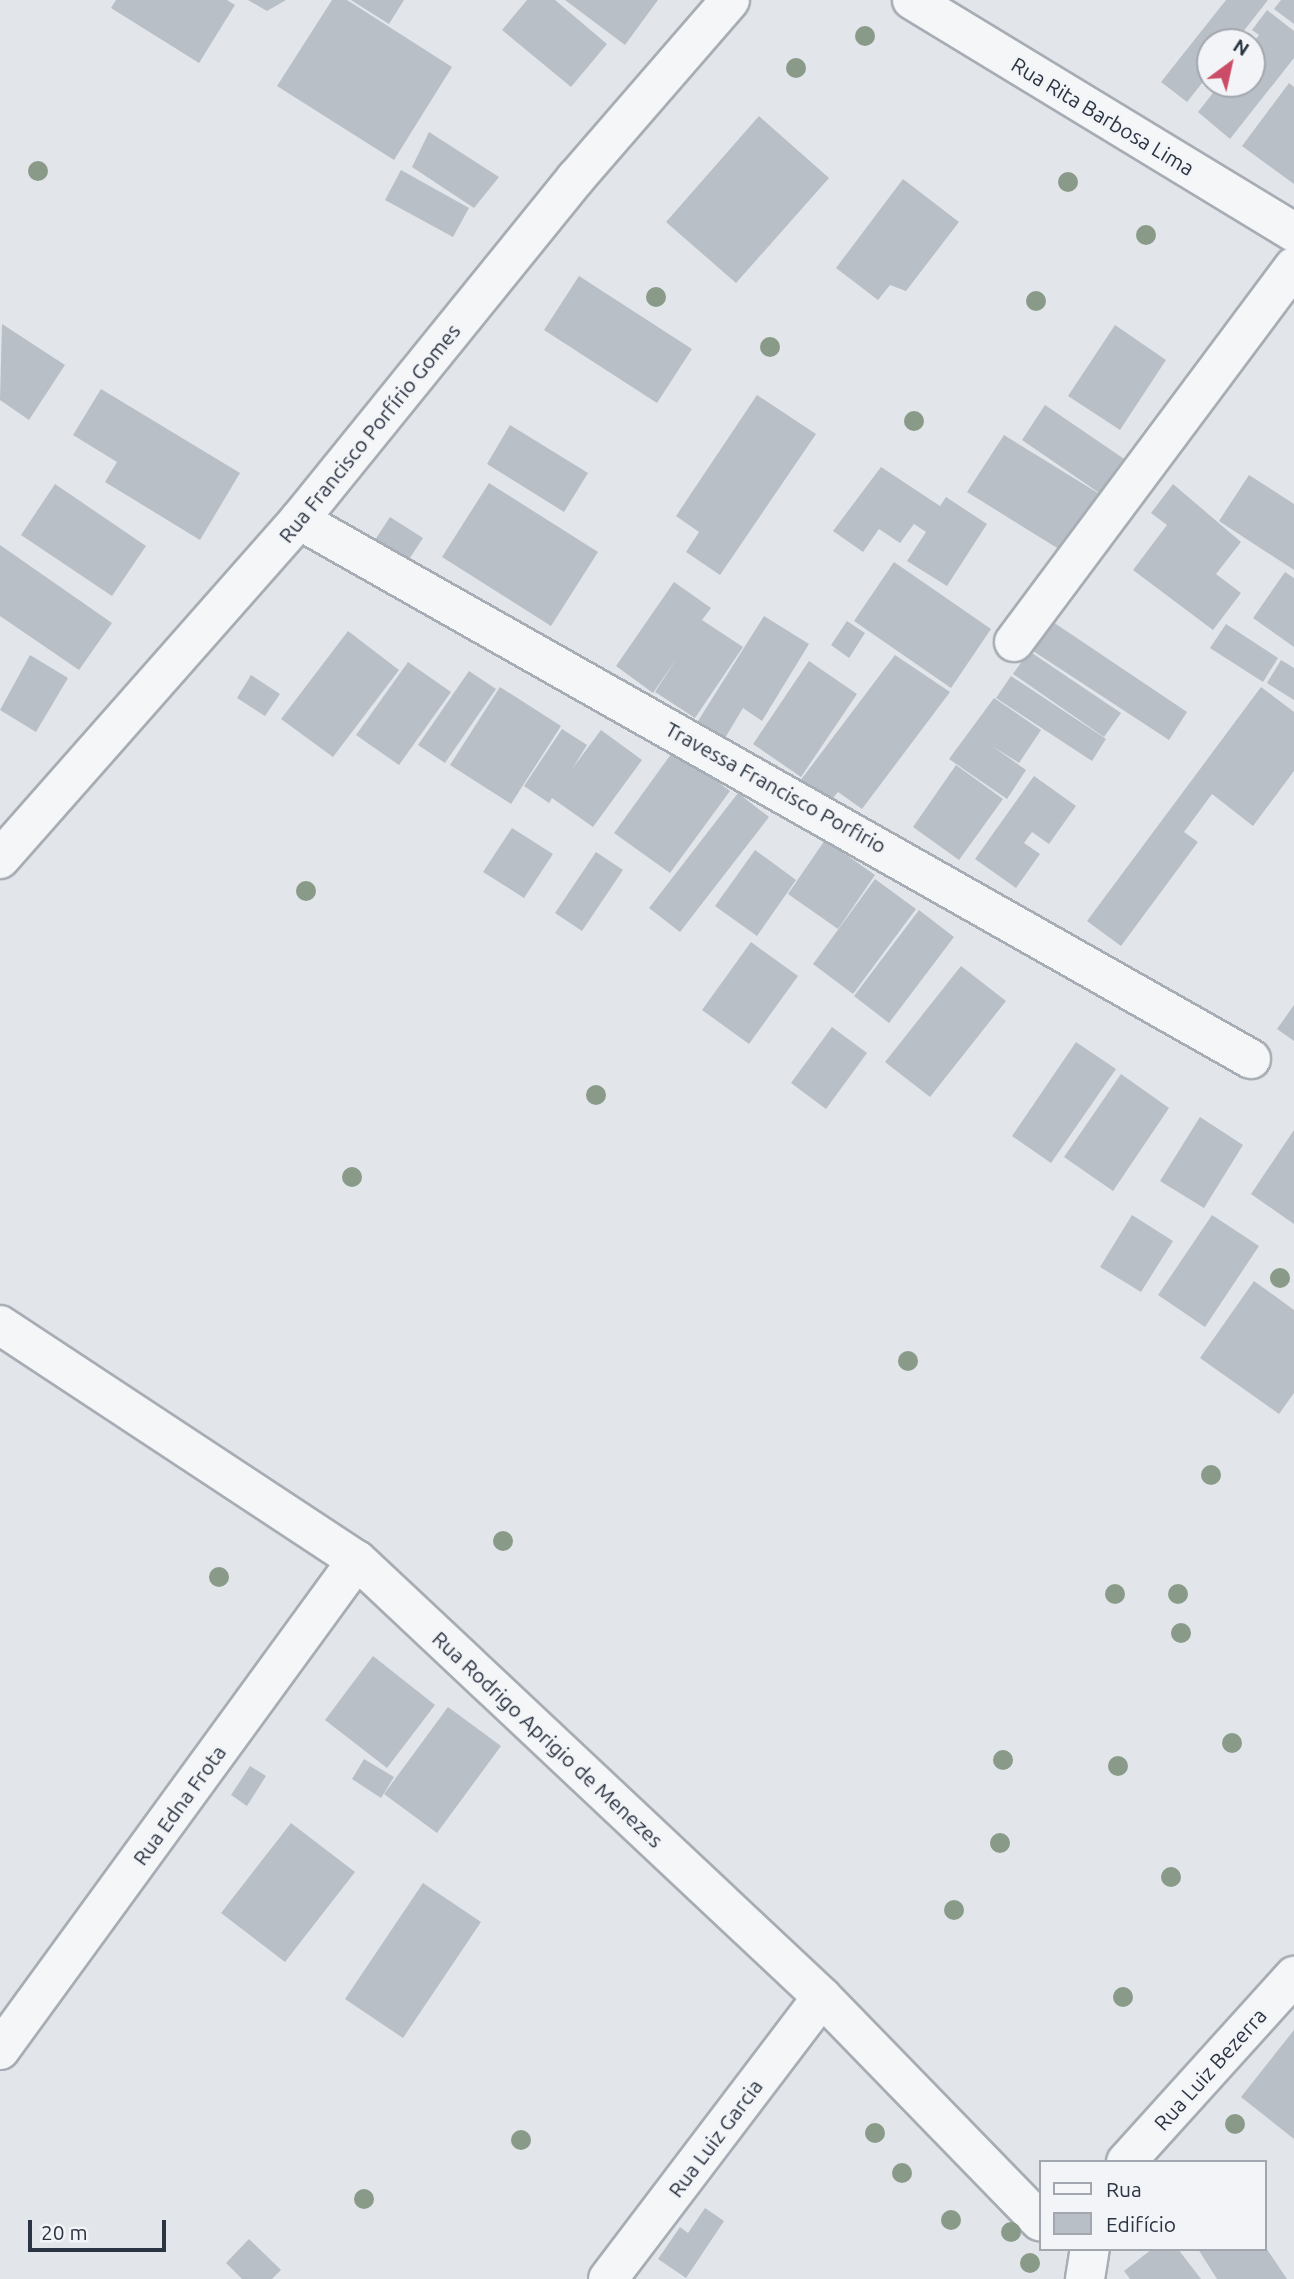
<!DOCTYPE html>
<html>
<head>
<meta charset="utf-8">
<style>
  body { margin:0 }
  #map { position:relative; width:1294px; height:2279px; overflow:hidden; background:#e2e6ea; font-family:Ubuntu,sans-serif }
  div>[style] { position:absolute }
  .building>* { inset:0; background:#b9bfc7 }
  .roads { filter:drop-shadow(2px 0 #a7adb4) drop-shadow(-2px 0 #a7adb4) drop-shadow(0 2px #a7adb4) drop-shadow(0 -2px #a7adb4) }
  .street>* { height:38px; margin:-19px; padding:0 19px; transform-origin:19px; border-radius:19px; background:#f5f6f8 }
  .trees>* { width:20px; height:20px; margin:-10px; border-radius:50%; background:#899b88 }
  span { translate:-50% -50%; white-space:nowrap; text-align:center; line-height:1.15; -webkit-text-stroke:5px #f2f4f7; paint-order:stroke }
  .street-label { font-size:21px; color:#2b3442 }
  .legend { position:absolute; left:1039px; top:2160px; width:228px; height:91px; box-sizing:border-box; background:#f2f4f7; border:2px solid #a2a7af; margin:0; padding:9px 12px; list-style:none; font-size:21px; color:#2b3442 }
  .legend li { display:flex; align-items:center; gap:14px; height:35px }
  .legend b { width:35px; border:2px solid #a2a7af }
  .north { position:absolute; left:1196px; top:28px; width:70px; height:70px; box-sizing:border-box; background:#f2f4f7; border:2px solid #a2a7af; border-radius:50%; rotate:33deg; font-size:19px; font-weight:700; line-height:28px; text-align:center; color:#2b3442 }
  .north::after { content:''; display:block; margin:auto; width:24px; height:32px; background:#cb4c66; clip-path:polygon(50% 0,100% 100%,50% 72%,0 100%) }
  .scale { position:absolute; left:28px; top:2220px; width:138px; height:32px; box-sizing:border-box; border:4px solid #2b3442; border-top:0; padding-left:9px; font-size:21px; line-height:24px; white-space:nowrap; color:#2b3442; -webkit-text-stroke:5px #f2f4f7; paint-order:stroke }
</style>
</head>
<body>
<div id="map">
  <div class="building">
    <div style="clip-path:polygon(116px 0,227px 0,235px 5px,199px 63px,111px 8px)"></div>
    <div style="clip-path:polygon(248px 0,286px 0,267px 11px)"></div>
    <div style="clip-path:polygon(332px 0,347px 0,452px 67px,394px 160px,277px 86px)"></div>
    <div style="clip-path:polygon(351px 0,404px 0,389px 24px)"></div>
    <div style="clip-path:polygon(527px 0,555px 0,607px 44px,571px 87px,502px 30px)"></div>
    <div style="clip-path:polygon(565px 0,658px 0,625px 45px)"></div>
    <div style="clip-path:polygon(1226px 0,1268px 0,1235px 42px,1210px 42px,1210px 73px,1187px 102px,1161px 82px)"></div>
    <div style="clip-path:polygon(1281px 0,1294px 0,1294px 24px,1274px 9px)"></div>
    <div style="clip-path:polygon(1267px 10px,1294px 31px,1294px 58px,1230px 139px,1198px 112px,1220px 84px,1252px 84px,1252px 44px,1259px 35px,1252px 30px)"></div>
    <div style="clip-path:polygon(1289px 83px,1294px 87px,1294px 184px,1242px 146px)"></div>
    <div style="clip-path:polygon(759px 116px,829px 178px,736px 283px,666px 222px)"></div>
    <div style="clip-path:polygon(429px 132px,499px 177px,474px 208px,412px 167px)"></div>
    <div style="clip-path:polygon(401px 170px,469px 208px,453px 237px,385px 200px)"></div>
    <div style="clip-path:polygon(903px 179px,959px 222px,906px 291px,890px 285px,878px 300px,836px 268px)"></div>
    <div style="clip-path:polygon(579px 276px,692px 349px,657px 403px,544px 330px)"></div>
    <div style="clip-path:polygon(2px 324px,65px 365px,29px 420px,0 400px)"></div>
    <div style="clip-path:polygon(1115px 325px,1166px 360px,1120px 430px,1068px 396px)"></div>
    <div style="clip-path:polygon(101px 389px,240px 473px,200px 540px,105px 482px,117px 462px,73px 435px)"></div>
    <div style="clip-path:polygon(757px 395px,816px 434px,720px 575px,686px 552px,699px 532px,676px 516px)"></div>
    <div style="clip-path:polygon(1045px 405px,1133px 465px,1108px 499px,1022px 440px)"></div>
    <div style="clip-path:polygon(510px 425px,588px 473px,564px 512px,487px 464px)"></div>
    <div style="clip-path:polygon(1004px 435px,1098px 493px,1062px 551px,967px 492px)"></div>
    <div style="clip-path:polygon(881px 467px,940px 506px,946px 497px,987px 524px,947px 586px,907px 561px,926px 532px,914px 524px,900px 543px,879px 529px,863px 552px,833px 531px)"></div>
    <div style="clip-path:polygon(1249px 475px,1294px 504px,1294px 570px,1219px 521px)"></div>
    <div style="clip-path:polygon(489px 483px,598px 552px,551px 626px,442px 557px)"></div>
    <div style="clip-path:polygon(55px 484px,146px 546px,112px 596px,21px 535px)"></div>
    <div style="clip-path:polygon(1173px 484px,1241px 542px,1216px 574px,1241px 593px,1213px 630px,1133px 570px,1167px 525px,1151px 513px)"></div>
    <div style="clip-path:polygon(390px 517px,423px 538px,406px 564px,373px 543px)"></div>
    <div style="clip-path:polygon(0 545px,112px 623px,79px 670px,0 616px)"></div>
    <div style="clip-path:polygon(894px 562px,991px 629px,951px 688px,854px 621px)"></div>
    <div style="clip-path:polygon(1285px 572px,1294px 578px,1294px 647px,1253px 618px)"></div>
    <div style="clip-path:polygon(674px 582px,711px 608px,702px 620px,743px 647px,695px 718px,655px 692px,677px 658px,653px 693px,616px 666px)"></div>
    <div style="clip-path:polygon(764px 616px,809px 644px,762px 721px,743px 708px,725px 738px,698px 721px)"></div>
    <div style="clip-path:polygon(1050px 620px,1187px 712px,1169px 740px,1030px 649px)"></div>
    <div style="clip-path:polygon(847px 621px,865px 633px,849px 658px,831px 645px)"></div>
    <div style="clip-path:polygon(1226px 624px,1278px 658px,1263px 682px,1210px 648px)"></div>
    <div style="clip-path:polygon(348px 631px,399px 670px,333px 757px,281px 719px)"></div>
    <div style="clip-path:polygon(1029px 651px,1121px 713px,1104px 737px,1013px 674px)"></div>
    <div style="clip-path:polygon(30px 655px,68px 678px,36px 732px,0 710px)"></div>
    <div style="clip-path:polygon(895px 655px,950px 692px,862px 809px,838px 792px,826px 807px,797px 785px)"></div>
    <div style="clip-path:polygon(1281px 660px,1294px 668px,1294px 700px,1267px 683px)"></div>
    <div style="clip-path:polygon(809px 661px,857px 694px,801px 777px,753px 744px)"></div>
    <div style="clip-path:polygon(408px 662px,451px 692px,399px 765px,356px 735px)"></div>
    <div style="clip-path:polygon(469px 671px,496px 689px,445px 763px,418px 745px)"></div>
    <div style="clip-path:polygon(251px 675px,280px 694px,265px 716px,237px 698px)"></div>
    <div style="clip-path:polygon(1011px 676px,1106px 739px,1092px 761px,996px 698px)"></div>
    <div style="clip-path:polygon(500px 687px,561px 726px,511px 804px,450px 765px)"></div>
    <div style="clip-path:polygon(1261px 687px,1294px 712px,1294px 771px,1253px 826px,1212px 794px,1184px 832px,1198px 842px,1121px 946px,1087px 921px)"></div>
    <div style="clip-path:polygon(994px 698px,1041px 730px,1019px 763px,992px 746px,1026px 770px,1007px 799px,949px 759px)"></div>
    <div style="clip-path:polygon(562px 729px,587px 745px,572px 769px,601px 730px,642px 760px,593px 827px,552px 798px,549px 803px,524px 786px)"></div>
    <div style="clip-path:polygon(674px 750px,730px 791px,670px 873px,614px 833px)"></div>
    <div style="clip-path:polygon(956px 765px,1003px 799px,959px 860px,913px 827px)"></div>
    <div style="clip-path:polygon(1034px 776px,1076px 806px,1049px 844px,1032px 832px,1024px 843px,1040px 854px,1016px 888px,975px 859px)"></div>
    <div style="clip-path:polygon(738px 793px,769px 817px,680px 932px,649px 908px)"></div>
    <div style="clip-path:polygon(512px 828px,553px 854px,524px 898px,483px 872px)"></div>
    <div style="clip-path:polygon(825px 840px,875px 875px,838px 929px,788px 894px)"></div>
    <div style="clip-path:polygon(755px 850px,796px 880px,757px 936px,715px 906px)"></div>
    <div style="clip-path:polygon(596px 852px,623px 870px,582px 931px,555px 913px)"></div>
    <div style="clip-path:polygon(875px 879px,916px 909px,853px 994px,813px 964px)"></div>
    <div style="clip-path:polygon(919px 910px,954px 937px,889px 1023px,854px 996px)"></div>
    <div style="clip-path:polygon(751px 942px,798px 976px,749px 1044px,702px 1010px)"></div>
    <div style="clip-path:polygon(961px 966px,1006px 1001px,930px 1097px,885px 1062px)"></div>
    <div style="clip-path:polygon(1294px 1005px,1294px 1041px,1277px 1029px)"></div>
    <div style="clip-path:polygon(832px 1027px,867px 1053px,826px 1109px,791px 1083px)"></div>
    <div style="clip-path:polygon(1076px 1042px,1116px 1069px,1051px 1163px,1012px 1136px)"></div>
    <div style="clip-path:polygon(1121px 1074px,1169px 1108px,1113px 1191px,1064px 1157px)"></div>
    <div style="clip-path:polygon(1200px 1117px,1243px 1145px,1204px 1208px,1160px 1181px)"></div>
    <div style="clip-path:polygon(1294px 1130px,1294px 1224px,1251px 1194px)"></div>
    <div style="clip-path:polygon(1132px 1215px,1173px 1241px,1141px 1292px,1100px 1267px)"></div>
    <div style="clip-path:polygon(1212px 1215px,1259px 1246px,1205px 1327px,1158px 1295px)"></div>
    <div style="clip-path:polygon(1254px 1281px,1294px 1310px,1294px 1393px,1279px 1414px,1200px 1358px)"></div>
    <div style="clip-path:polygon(373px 1656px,435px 1705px,387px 1768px,325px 1720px)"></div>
    <div style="clip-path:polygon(448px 1707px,501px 1746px,437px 1833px,384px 1794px)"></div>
    <div style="clip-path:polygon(364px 1759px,394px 1777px,381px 1798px,352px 1779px)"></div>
    <div style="clip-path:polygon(250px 1766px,266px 1776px,247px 1806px,231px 1795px)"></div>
    <div style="clip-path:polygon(291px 1823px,355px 1872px,285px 1962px,221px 1913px)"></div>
    <div style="clip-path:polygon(423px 1883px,481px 1922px,403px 2038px,345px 1999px)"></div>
    <div style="clip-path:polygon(1294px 2030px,1294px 2139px,1241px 2097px)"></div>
    <div style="clip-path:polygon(705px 2208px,724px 2221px,686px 2278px,658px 2259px,680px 2227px,688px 2233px)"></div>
    <div style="clip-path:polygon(249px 2239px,281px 2270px,272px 2279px,242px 2279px,226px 2263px)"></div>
    <div style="clip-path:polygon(1264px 2245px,1287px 2279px,1217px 2279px,1198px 2249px,1264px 2249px)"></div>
    <div style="clip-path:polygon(1152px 2249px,1178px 2249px,1201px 2279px,1130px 2279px,1124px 2271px)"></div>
  </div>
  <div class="roads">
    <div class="street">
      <div style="left:912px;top:0;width:447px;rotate:31.3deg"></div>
      <div style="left:299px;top:520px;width:1094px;rotate:29.52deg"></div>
      <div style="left:1014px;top:642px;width:468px;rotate:-53.3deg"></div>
      <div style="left:0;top:859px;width:452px;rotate:-48.6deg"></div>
      <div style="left:299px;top:520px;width:440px;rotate:-51deg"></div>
      <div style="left:576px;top:178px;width:235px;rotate:-49.1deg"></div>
      <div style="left:0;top:1325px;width:427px;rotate:33.4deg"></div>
      <div style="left:357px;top:1560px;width:638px;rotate:43.22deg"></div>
      <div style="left:822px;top:1997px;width:313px;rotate:45.8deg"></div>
      <div style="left:0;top:2050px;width:606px;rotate:-53.92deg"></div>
      <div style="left:1126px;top:2162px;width:251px;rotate:-47.9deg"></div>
      <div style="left:608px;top:2279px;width:354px;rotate:-52.8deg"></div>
      <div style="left:1085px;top:2279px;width:30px;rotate:-81deg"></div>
    </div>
  </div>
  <div class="trees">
    <div style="left:865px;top:36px"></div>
    <div style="left:796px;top:68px"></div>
    <div style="left:38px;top:171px"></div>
    <div style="left:1068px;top:182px"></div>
    <div style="left:1146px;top:235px"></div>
    <div style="left:656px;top:297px"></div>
    <div style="left:1036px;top:301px"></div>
    <div style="left:770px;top:347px"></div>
    <div style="left:914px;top:421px"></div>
    <div style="left:306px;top:891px"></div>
    <div style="left:596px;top:1095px"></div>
    <div style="left:352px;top:1177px"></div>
    <div style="left:1280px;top:1278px"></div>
    <div style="left:908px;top:1361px"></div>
    <div style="left:1211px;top:1475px"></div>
    <div style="left:503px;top:1541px"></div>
    <div style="left:219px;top:1577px"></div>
    <div style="left:1115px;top:1594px"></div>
    <div style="left:1178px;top:1594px"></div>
    <div style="left:1181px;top:1633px"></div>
    <div style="left:1232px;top:1743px"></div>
    <div style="left:1003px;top:1760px"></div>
    <div style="left:1118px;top:1766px"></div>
    <div style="left:1000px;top:1843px"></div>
    <div style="left:1171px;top:1877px"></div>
    <div style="left:954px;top:1910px"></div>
    <div style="left:1123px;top:1997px"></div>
    <div style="left:1235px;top:2124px"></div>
    <div style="left:875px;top:2133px"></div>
    <div style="left:521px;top:2140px"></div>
    <div style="left:902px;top:2173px"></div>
    <div style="left:364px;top:2199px"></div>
    <div style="left:951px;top:2220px"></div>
    <div style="left:1011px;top:2232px"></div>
    <div style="left:1030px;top:2263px"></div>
  </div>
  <div class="street-label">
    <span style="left:1103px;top:116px;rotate:31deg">Rua Rita Barbosa Lima</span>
    <span style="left:369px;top:433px;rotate:-51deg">Rua Francisco Porfírio Gomes</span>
    <span style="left:776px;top:787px;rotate:29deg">Travessa Francisco Porfirio</span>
    <span style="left:548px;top:1739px;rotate:43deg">Rua Rodrigo Aprigio de Menezes</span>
    <span style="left:179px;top:1805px;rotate:-54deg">Rua Edna Frota</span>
    <span style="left:1210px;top:2069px;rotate:-48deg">Rua Luiz Bezerra</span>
    <span style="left:715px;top:2138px;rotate:-53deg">Rua Luiz Garcia</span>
  </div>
  <ul class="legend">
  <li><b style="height:9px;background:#f5f6f8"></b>Rua</li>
  <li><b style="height:19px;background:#b9bfc7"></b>Edifício</li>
  </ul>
  <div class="north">N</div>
  <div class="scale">20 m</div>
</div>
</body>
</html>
